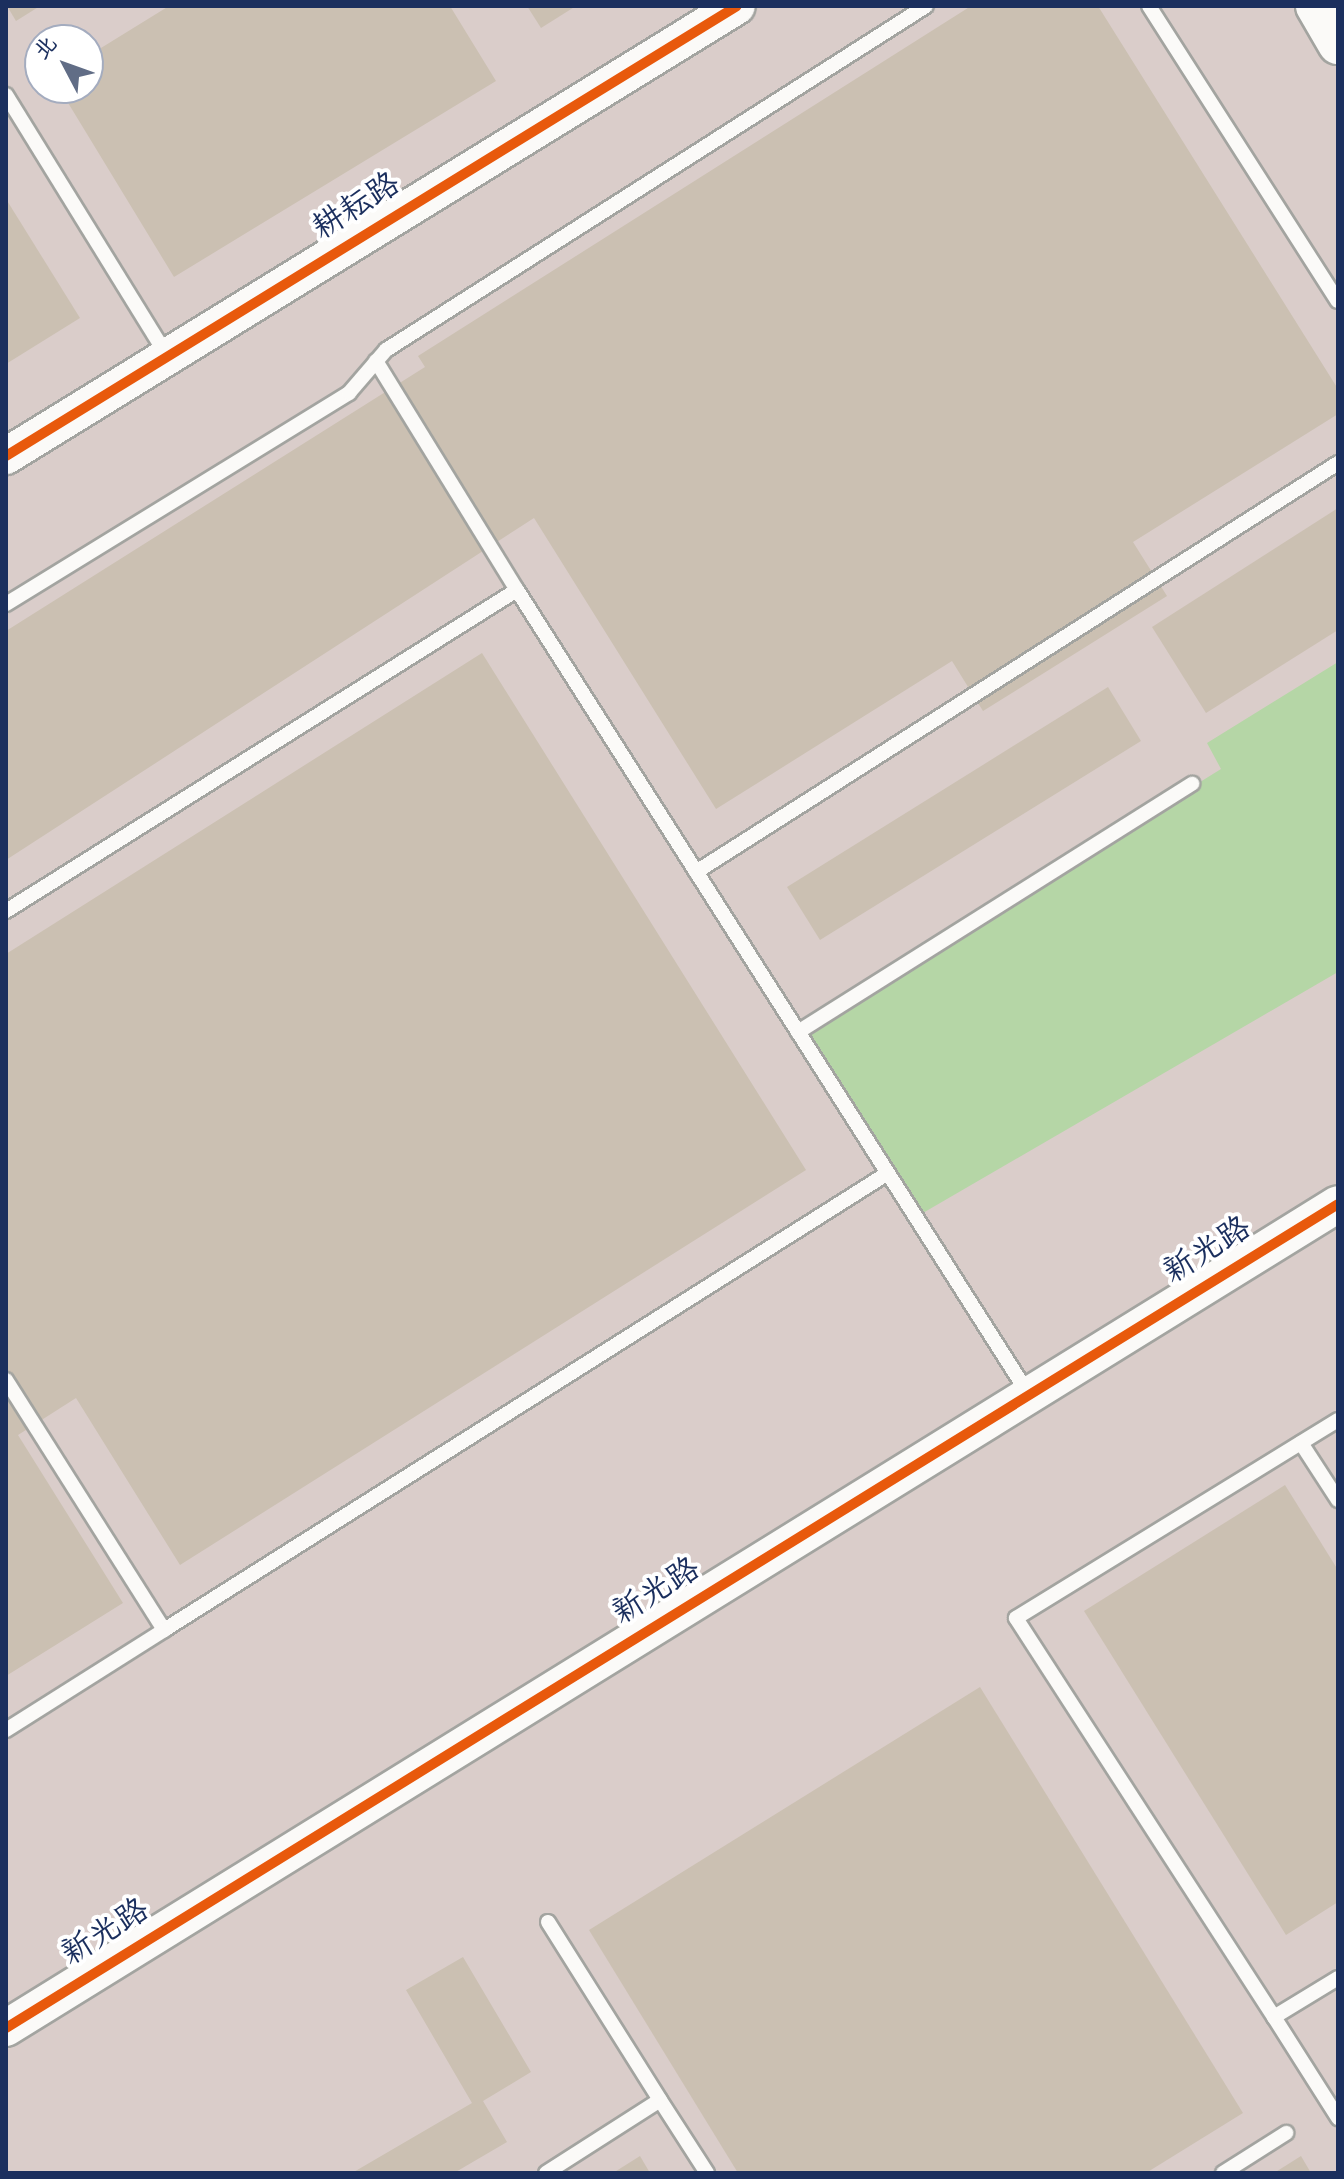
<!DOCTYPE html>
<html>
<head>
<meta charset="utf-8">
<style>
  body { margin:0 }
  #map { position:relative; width:1344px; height:2179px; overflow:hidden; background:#e4e0cf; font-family:Dekko,"LXGW WenKai TC",sans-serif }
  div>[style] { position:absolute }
  .industrial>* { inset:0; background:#dacdca }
  .green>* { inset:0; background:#b5d6a6 }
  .building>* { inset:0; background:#cbc0b2 }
  .roads { filter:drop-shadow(2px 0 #a3a4a0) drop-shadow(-2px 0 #a3a4a0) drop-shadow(0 2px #a3a4a0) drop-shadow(0 -2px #a3a4a0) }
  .service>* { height:14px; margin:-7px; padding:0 7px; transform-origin:7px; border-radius:7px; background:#fbfaf8 }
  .tertiary>* { height:36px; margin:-18px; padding:0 18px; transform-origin:18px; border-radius:18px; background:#fbfaf8 }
  .secondary>* { height:40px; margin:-20px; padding:0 20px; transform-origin:20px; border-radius:20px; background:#fbfaf8 }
  .cycleway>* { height:10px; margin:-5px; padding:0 5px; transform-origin:5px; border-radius:5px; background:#e8590c }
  span { translate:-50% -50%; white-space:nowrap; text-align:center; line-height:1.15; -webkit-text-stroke:8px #fff; paint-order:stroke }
  .street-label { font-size:32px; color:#1b2f5e }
  .frame { position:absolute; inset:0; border:8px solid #1b2f5e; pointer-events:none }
  .north { position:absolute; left:24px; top:24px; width:80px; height:80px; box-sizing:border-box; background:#fff; border:2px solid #a4acbf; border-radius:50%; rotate:311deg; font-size:22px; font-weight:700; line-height:32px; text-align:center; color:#1b2f5e }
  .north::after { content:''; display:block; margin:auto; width:28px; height:36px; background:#616d86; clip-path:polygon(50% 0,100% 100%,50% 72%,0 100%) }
</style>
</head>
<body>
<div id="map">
  <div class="industrial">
    <div style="clip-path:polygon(evenodd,6px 6px,1316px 6px,1338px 44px,1338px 2173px,6px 2173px,6px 6px,40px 40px,88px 40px,88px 88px,40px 88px,40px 40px)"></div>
  </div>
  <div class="green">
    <div style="clip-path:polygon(1338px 662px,1338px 972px,916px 1217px,798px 1032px,1221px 769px,1207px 743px)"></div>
  </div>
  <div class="building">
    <div style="clip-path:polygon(7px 6px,40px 6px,16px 21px)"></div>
    <div style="clip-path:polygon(169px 6px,450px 6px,496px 81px,174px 277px,59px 88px,88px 88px,88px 56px)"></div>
    <div style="clip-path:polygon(527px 6px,576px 6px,541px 28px)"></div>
    <div style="clip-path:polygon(971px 6px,1098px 6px,1338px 389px,1338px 414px,1133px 542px,1167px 596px,983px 711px,952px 661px,716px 809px,534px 518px,6px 860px,6px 631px,425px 367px,418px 356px)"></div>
    <div style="clip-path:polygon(6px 199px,80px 318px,6px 364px)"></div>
    <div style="clip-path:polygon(1338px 508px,1338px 630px,1206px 713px,1152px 627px)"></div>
    <div style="clip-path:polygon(482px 653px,806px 1170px,180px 1565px,76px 1398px,18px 1435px,123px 1603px,6px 1676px,6px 954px)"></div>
    <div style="clip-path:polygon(1108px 687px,1141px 741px,820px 940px,787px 887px)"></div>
    <div style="clip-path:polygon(1285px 1485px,1338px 1570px,1338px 1902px,1286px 1935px,1084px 1611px)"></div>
    <div style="clip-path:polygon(980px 1687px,1243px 2113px,1146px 2173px,738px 2173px,589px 1930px)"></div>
    <div style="clip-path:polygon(463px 1957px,531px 2072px,483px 2101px,507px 2142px,454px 2173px,352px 2173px,472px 2103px,406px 1990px)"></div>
    <div style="clip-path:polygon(640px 2156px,650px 2173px,613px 2173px)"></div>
    <div style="clip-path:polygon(1301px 2156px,1311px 2173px,1274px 2173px)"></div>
  </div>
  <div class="roads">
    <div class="service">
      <div style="left:1149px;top:6px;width:350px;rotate:57.4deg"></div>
      <div style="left:6px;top:95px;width:307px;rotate:58.3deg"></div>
      <div style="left:376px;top:361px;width:269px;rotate:58.4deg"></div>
      <div style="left:6px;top:604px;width:403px;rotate:-31.6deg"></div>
      <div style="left:349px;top:393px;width:57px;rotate:-49.3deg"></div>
      <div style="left:386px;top:350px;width:640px;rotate:-32.5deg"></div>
      <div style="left:696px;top:872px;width:761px;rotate:-32.5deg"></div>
      <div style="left:6px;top:911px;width:603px;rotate:-32.14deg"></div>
      <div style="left:517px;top:590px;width:954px;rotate:57.54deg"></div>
      <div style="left:798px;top:1032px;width:466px;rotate:-32.2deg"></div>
      <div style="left:6px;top:1380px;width:296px;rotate:57.7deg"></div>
      <div style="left:164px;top:1630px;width:856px;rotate:-32.26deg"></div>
      <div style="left:1301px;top:1443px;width:68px;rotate:57deg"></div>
      <div style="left:6px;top:1730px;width:187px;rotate:-32.3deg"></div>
      <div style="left:548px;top:1922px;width:210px;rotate:57.8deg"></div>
      <div style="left:1338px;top:1978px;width:75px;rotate:148.6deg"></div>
      <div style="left:1274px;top:2017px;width:120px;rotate:57.6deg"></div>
      <div style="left:1274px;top:2017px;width:475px;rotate:-122.9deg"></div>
      <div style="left:1016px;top:1618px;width:378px;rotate:-31.6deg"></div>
      <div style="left:546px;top:2173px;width:135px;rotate:-32.6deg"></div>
      <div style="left:660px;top:2100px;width:87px;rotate:57.2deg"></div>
      <div style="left:1223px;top:2173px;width:75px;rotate:-32.4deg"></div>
    </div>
    <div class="tertiary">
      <div style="left:6px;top:456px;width:858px;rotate:-31.62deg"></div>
      <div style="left:6px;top:2028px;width:1566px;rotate:-31.74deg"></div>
    </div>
    <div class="secondary">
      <div style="left:1316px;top:6px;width:44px;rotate:59.9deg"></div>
    </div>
  </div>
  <div class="cycleway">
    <div style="left:6px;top:456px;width:858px;rotate:-31.62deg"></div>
    <div style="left:6px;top:2028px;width:1566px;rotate:-31.74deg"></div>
  </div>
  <div class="street-label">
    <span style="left:358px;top:209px;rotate:-32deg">耕耘路</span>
    <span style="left:1209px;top:1253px;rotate:-32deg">新光路</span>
    <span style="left:658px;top:1594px;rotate:-32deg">新光路</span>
    <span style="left:107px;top:1935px;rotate:-32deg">新光路</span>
  </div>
  <div class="frame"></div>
  <div class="north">北</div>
</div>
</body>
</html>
